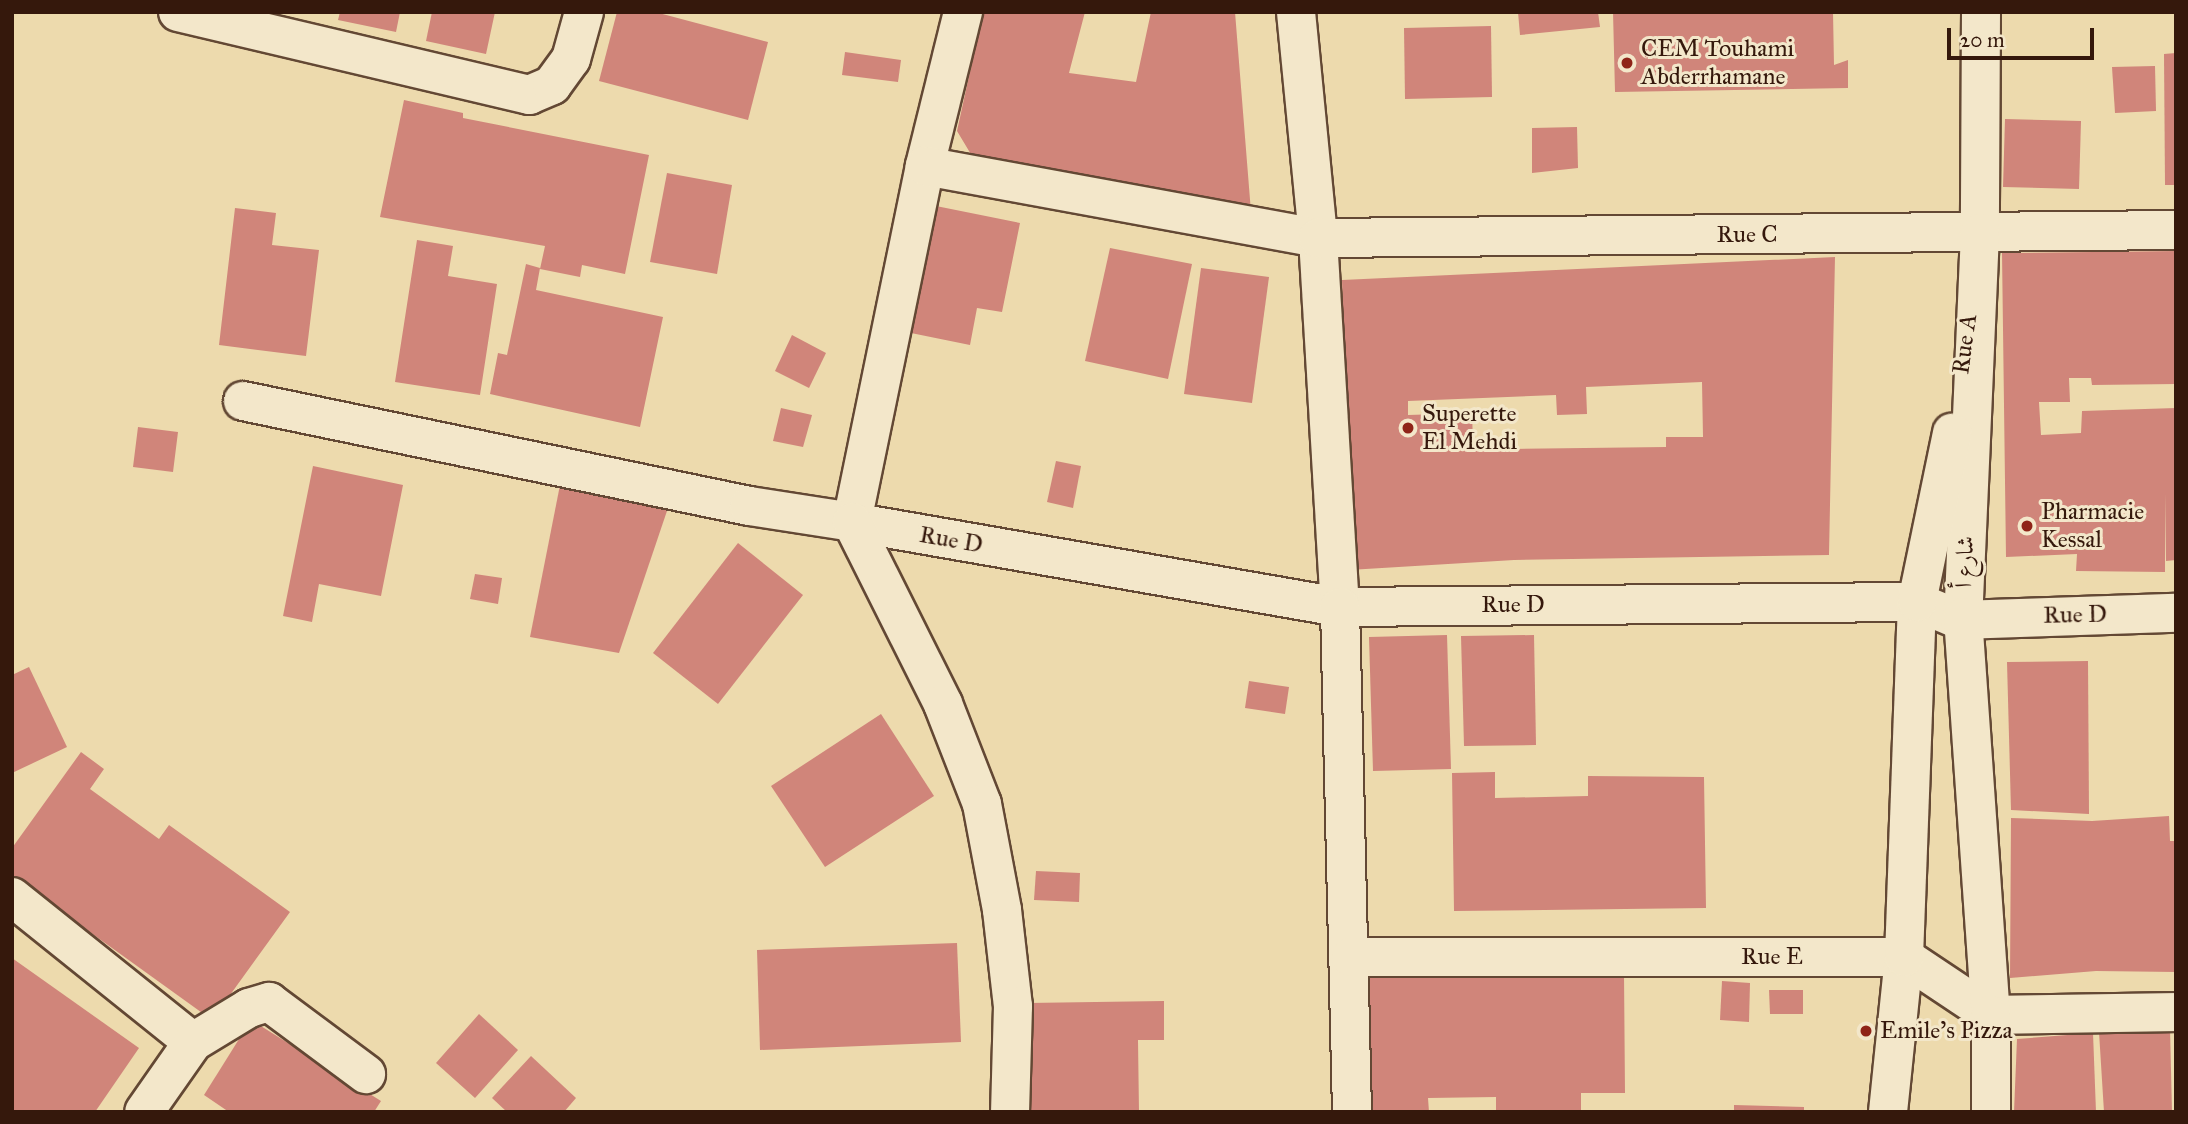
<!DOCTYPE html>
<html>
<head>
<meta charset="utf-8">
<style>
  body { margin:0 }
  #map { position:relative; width:2188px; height:1124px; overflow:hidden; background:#eddaad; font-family:"IM FELL Great Primer",Amiri,serif }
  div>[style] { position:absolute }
  .building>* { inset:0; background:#d0857a }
  .roads { filter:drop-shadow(2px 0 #634834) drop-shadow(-2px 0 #634834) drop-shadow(0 2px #634834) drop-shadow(0 -2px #634834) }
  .minor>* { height:38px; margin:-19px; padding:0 19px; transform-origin:19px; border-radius:19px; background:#f3e7ca }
  .tertiary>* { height:38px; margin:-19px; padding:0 19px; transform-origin:19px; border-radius:19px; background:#f3e7ca }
  .dots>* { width:19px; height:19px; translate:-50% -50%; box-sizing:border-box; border:4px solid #f3e7ca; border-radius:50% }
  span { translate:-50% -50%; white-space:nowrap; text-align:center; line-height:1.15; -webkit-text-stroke:6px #f3e7ca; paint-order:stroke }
  .poi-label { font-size:24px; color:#35180c }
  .left { translate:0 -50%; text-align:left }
  .street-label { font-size:24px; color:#35180c }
  .frame { position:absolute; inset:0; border:14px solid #35180c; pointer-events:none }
  .scale { position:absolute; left:1947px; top:28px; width:147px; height:32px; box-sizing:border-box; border:4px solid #35180c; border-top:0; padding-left:9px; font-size:21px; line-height:24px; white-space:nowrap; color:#35180c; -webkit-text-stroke:5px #f3e7ca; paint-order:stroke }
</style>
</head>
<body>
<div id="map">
  <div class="building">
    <div style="clip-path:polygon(340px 12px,400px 12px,396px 32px,338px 20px)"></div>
    <div style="clip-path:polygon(432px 12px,495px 12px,486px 54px,426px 41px)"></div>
    <div style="clip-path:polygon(617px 12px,655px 12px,768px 42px,748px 120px,599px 81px)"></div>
    <div style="clip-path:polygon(983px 12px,1085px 12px,1069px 73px,1136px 82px,1151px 12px,1235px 12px,1251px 212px,1047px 169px,975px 161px,957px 131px)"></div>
    <div style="clip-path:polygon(1518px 12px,1598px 12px,1600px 27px,1520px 35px)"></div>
    <div style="clip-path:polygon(1613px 12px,1833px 12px,1834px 65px,1848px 60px,1848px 88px,1615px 92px)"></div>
    <div style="clip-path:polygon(1491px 26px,1492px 97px,1405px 99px,1404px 28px)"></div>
    <div style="clip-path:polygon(845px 52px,901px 60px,898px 82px,842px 75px)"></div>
    <div style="clip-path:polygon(2176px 53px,2176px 185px,2165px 185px,2164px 54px)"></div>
    <div style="clip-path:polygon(2155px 66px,2156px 111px,2115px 113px,2112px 67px)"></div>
    <div style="clip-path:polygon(404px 100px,463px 113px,463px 118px,649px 155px,625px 274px,582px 265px,580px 277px,540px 269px,545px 246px,380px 217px)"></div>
    <div style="clip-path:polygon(2005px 119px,2081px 121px,2079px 189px,2003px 187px)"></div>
    <div style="clip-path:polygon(1577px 127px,1578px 168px,1532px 173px,1532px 128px)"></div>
    <div style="clip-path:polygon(667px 173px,732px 185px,717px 274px,650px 262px)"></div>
    <div style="clip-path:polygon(936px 206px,1020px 223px,1002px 312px,977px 308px,970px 345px,911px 333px)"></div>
    <div style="clip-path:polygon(235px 208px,276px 213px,272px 245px,319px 250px,306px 356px,219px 345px)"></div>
    <div style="clip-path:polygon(417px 240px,453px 246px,448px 276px,497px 284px,480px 395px,395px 382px)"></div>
    <div style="clip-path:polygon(1110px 248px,1192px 264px,1168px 379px,1085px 361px)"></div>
    <div style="clip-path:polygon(2176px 251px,2176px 384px,2092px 385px,2091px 378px,2069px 378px,2070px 402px,2039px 402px,2041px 435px,2081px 433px,2082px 411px,2176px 408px,2176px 560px,2166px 561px,2165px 493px,2165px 572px,2076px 571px,2077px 554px,2006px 557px,2002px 253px)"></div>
    <div style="clip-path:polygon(evenodd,1835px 257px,1829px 555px,1514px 560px,1349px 570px,1342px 280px,1835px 257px,1702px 382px,1703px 437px,1666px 437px,1666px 447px,1512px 449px,1509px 441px,1473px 443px,1472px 413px,1408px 415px,1408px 401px,1556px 395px,1557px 415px,1587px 414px,1586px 387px,1702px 382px)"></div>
    <div style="clip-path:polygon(526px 264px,540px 268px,536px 290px,663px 317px,640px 427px,490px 394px,498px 353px,507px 355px)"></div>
    <div style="clip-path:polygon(1201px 268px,1269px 277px,1252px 403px,1184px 394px)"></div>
    <div style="clip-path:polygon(792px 335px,826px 353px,809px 388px,775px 371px)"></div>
    <div style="clip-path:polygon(781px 408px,812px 415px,803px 447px,773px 441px)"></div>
    <div style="clip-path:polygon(138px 427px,178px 432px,173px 472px,133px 467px)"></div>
    <div style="clip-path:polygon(1056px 461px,1081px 466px,1073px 508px,1047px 502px)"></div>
    <div style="clip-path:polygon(313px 466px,403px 485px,381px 596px,319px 584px,312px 622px,283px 616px)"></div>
    <div style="clip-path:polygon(561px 480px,670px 502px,619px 653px,530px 637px)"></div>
    <div style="clip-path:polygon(738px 543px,803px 595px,718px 704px,653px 653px)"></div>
    <div style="clip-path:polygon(475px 574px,502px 578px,498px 604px,470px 599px)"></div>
    <div style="clip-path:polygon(1447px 635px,1451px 769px,1373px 771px,1369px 637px)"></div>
    <div style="clip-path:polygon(1534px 635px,1536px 745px,1464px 746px,1461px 636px)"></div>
    <div style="clip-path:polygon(2088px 661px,2089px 814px,2011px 810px,2007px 662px)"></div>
    <div style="clip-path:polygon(29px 667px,67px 747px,12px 773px,12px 675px)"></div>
    <div style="clip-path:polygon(1249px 681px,1289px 687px,1285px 714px,1245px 708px)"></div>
    <div style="clip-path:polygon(881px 714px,934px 796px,825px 867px,771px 786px)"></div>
    <div style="clip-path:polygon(81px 752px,104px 769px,90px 789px,159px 839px,169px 825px,290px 912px,212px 1020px,12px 876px,12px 848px)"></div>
    <div style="clip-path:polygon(1495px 772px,1495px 798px,1588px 796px,1588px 776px,1704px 777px,1706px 908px,1454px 911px,1452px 773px)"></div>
    <div style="clip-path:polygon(2169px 816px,2170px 841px,2176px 841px,2176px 972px,2096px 971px,2010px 978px,2011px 818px,2092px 821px)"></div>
    <div style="clip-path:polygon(1036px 871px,1080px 873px,1079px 902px,1034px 900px)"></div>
    <div style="clip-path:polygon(957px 943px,961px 1042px,760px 1050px,757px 950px)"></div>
    <div style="clip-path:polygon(12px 958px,139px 1048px,95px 1112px,12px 1112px)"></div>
    <div style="clip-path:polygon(1624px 973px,1625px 1093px,1581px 1093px,1581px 1112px,1496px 1112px,1496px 1097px,1428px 1098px,1429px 1112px,1369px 1112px,1368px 977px)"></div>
    <div style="clip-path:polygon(1722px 981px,1750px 983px,1749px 1022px,1720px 1020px)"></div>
    <div style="clip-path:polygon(1769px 990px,1803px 990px,1803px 1014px,1770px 1014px)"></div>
    <div style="clip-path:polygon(1164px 1001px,1164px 1040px,1138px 1040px,1139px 1112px,1028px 1112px,1027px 1003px)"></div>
    <div style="clip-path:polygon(479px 1014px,518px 1050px,475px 1098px,436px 1063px)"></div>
    <div style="clip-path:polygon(251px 1020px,381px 1101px,374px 1112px,229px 1112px,204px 1095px)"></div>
    <div style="clip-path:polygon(2170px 1028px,2172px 1112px,2104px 1112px,2099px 1032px)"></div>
    <div style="clip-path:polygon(2093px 1033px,2096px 1112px,2014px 1112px,2017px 1039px)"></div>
    <div style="clip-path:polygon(531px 1056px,576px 1098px,564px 1112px,507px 1112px,492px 1098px)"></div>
    <div style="clip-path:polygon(1734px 1105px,1804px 1107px,1804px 1112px,1734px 1112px)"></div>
  </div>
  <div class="roads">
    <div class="minor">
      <div style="left:178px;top:12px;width:361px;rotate:13.3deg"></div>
      <div style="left:529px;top:95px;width:25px;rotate:-23deg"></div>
      <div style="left:552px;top:85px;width:32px;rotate:-54deg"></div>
      <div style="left:571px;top:59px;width:49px;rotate:-74.5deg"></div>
      <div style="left:963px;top:12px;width:159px;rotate:103.9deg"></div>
      <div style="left:925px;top:166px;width:363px;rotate:101.6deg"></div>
      <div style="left:852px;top:522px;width:495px;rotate:9.9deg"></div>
      <div style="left:1340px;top:607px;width:577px;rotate:-0.5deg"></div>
      <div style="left:1917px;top:602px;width:47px;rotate:22.7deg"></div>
      <div style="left:1960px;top:620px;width:216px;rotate:-1.9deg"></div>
      <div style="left:1296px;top:12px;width:227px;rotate:84.4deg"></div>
      <div style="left:1318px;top:238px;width:370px;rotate:86.6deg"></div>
      <div style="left:1340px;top:607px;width:505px;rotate:88.64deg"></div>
      <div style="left:925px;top:166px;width:400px;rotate:10.4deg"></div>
      <div style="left:1318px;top:238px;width:858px;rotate:-0.53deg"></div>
      <div style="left:243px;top:401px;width:517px;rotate:11.72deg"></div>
      <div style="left:749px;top:506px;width:104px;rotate:8.8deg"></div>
      <div style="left:852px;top:522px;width:203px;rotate:63.4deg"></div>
      <div style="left:943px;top:704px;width:107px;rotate:68.7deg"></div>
      <div style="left:982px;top:804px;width:108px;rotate:79.3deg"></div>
      <div style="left:1002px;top:910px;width:97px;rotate:83.5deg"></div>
      <div style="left:1013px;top:1006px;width:106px;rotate:91.6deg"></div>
      <div style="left:12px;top:897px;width:232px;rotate:38.7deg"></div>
      <div style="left:193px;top:1042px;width:85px;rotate:125deg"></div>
      <div style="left:1351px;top:957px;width:553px"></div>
      <div style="left:1904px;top:957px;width:105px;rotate:33.7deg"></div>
      <div style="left:1991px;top:1015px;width:185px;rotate:-0.9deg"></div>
      <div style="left:193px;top:1042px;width:66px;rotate:-31.3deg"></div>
      <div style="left:249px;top:1008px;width:21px;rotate:-17deg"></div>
      <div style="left:269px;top:1002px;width:121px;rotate:36.6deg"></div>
    </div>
    <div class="tertiary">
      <div style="left:1981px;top:12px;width:221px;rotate:90.3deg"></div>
      <div style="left:1980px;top:233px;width:384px;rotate:92.5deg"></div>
      <div style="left:1963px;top:617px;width:399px;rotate:86deg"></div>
      <div style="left:1991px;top:1015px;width:97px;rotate:90deg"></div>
      <div style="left:1888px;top:1112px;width:156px;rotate:-84.1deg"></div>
      <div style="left:1904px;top:957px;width:355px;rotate:-87.9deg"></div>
      <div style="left:1917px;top:602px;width:173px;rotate:-78.3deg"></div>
    </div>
  </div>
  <div class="dots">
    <div style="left:1627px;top:63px;background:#8f2418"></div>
    <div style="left:1408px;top:428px;background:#8f2418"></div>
    <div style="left:2027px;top:526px;background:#8f2418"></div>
    <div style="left:1866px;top:1031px;background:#8f2418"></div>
  </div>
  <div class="poi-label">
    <span class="left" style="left:1641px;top:63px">CEM Touhami<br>Abderrhamane</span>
    <span class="left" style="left:1422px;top:428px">Superette<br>El Mehdi</span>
    <span class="left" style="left:2041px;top:526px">Pharmacie<br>Kessal</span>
    <span class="left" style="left:1880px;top:1031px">Emile's Pizza</span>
  </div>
  <div class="street-label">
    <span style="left:1747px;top:235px">Rue C</span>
    <span style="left:1965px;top:344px;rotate:-82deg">Rue A</span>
    <span style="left:951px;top:540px;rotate:10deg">Rue D</span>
    <span style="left:1965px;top:562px;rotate:-88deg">شارع أ</span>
    <span style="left:1513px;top:605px">Rue D</span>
    <span style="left:2075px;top:615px;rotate:-1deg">Rue D</span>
    <span style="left:1772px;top:957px">Rue E</span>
  </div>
  <div class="frame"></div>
  <div class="scale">20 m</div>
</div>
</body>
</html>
